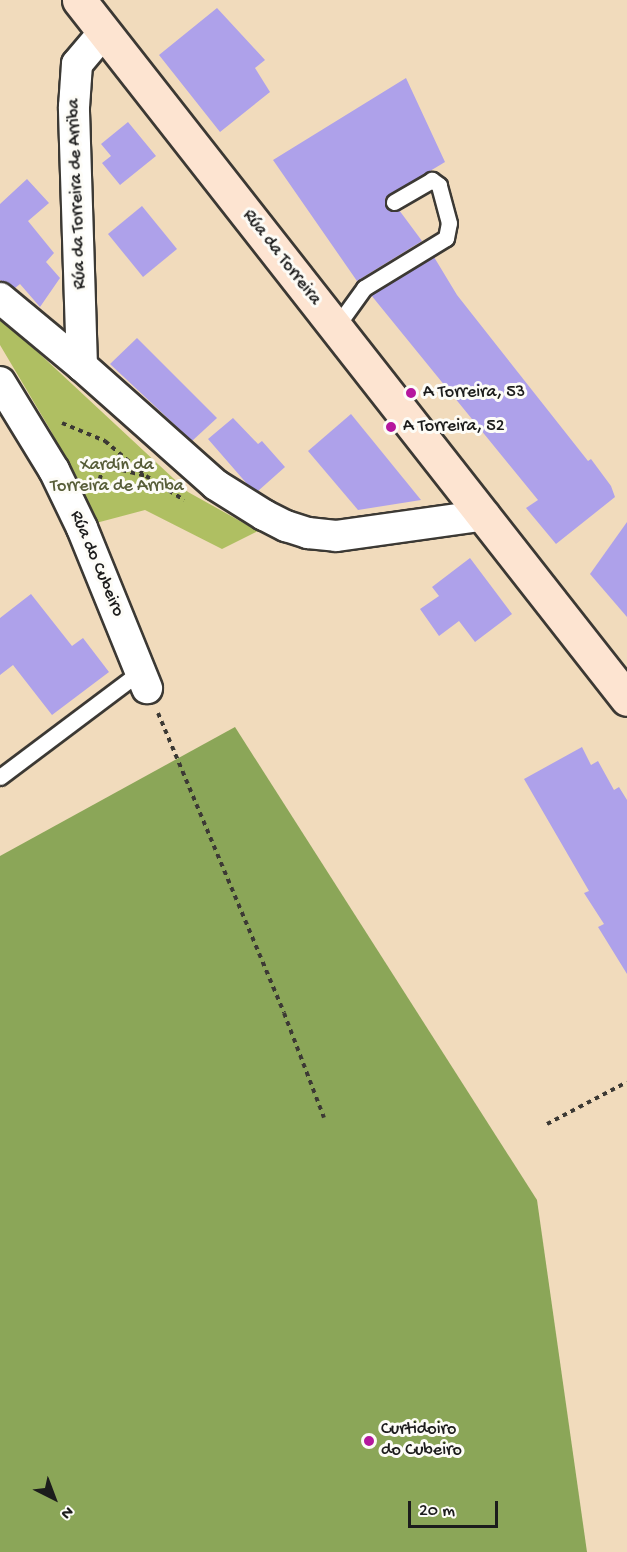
<!DOCTYPE html>
<html>
<head>
<meta charset="utf-8">
<style>
  body { margin:0 }
  #map { position:relative; width:627px; height:1552px; overflow:hidden; background:#f1dbbc; font-family:"Gochi Hand",sans-serif }
  div>[style] { position:absolute }
  .green>* { inset:0; background:#afbf62 }
  .forest>* { inset:0; background:#8ba658 }
  .building>* { inset:0; background:#aea1ea }
  .path>* { height:4px; margin-top:-2px; transform-origin:0; background:repeating-linear-gradient(90deg,#3c3934 0 4.5px,transparent 0 9px) }
  .roads { filter:drop-shadow(2px 0 #3c3934) drop-shadow(-2px 0 #3c3934) drop-shadow(0 2px #3c3934) drop-shadow(0 -2px #3c3934) }
  .service>* { height:15px; margin:-7.5px; padding:0 7.5px; transform-origin:7.5px; border-radius:7.5px; background:#fff }
  .minor>* { height:30px; margin:-15px; padding:0 15px; transform-origin:15px; border-radius:15px; background:#fff }
  .secondary>* { height:33px; margin:-16.5px; padding:0 16.5px; transform-origin:16.5px; border-radius:16.5px; background:#fde4d1 }
  .dots>* { width:16px; height:16px; translate:-50% -50%; box-sizing:border-box; border:3px solid #fdfcf7; border-radius:50% }
  span { translate:-50% -50%; white-space:nowrap; text-align:center; line-height:1.15; -webkit-text-stroke:6px #fdfcf7; paint-order:stroke }
  .street-label { font-size:18px; color:#1c1c1c }
  .poi-label { font-size:18px; color:#1c1c1c }
  .left { translate:0 -50%; text-align:left }
  .park-label { font-size:18px; color:#575d38 }
  .north { position:absolute; left:24px; top:1468px; width:60px; height:60px; -webkit-text-stroke:4px #fdfcf7; paint-order:stroke; rotate:138deg; font-size:16px; font-weight:700; line-height:24px; text-align:center; color:#1c1c1c }
  .north::after { content:''; display:block; margin:auto; width:21px; height:27px; background:#1c1c1c; clip-path:polygon(50% 0,100% 100%,50% 72%,0 100%) }
  .scale { position:absolute; left:408px; top:1501px; width:90px; height:27px; box-sizing:border-box; border:3px solid #1c1c1c; border-top:0; padding-left:8px; font-size:18px; line-height:21px; white-space:nowrap; color:#1c1c1c; -webkit-text-stroke:4px #fdfcf7; paint-order:stroke }
</style>
</head>
<body>
<div id="map">
  <div class="green">
    <div style="clip-path:polygon(0 317px,188px 492px,258px 531px,222px 549px,145px 510px,96px 523px,51px 431px,0 345px)"></div>
  </div>
  <div class="forest">
    <div style="clip-path:polygon(235px 727px,537px 1200px,587px 1552px,0 1552px,0 856px)"></div>
  </div>
  <div class="building">
    <div style="clip-path:polygon(217px 8px,265px 60px,255px 68px,270px 92px,220px 132px,159px 55px)"></div>
    <div style="clip-path:polygon(406px 78px,445px 162px,385px 198px,386px 207px,393px 212px,399px 210px,422px 241px,357px 281px,273px 160px)"></div>
    <div style="clip-path:polygon(128px 122px,156px 156px,120px 185px,102px 163px,111px 156px,101px 144px)"></div>
    <div style="clip-path:polygon(27px 179px,49px 203px,28px 221px,54px 253px,46px 262px,60px 278px,40px 307px,20px 284px,15px 288px,0 280px,0 204px)"></div>
    <div style="clip-path:polygon(142px 206px,177px 249px,143px 277px,108px 234px)"></div>
    <div style="clip-path:polygon(434px 257px,457px 295px,588px 461px,591px 459px,611px 486px,615px 497px,556px 544px,526px 508px,538px 500px,371px 295px)"></div>
    <div style="clip-path:polygon(137px 338px,217px 418px,192px 441px,110px 364px)"></div>
    <div style="clip-path:polygon(351px 414px,421px 500px,358px 510px,308px 451px)"></div>
    <div style="clip-path:polygon(233px 418px,258px 444px,262px 441px,285px 467px,258px 491px,248px 485px,208px 439px)"></div>
    <div style="clip-path:polygon(627px 522px,627px 617px,590px 574px)"></div>
    <div style="clip-path:polygon(470px 558px,512px 614px,475px 642px,459px 621px,439px 636px,420px 609px,439px 596px,432px 587px)"></div>
    <div style="clip-path:polygon(31px 594px,72px 646px,83px 638px,109px 672px,52px 715px,13px 665px,0 675px,0 618px)"></div>
    <div style="clip-path:polygon(582px 747px,591px 765px,598px 761px,614px 790px,619px 787px,627px 800px,627px 974px,598px 927px,604px 924px,584px 893px,589px 891px,524px 779px)"></div>
  </div>
  <div class="path">
    <div style="left:62px;top:423px;width:47px;rotate:22.7deg"></div>
    <div style="left:105px;top:441px;width:54px;rotate:40.5deg"></div>
    <div style="left:97px;top:488px;width:21px;rotate:-73deg"></div>
    <div style="left:103px;top:468px;width:19px;rotate:6deg"></div>
    <div style="left:122px;top:470px;width:25px;rotate:14deg"></div>
    <div style="left:146px;top:476px;width:45px;rotate:32.3deg"></div>
    <div style="left:158px;top:713px;width:325px;rotate:67.2deg"></div>
    <div style="left:284px;top:1013px;width:112px;rotate:69.1deg"></div>
    <div style="left:547px;top:1124px;width:90px;rotate:-27.7deg"></div>
  </div>
  <div class="roads">
    <div class="service">
      <div style="left:336px;top:327px;width:48px;rotate:-54.3deg"></div>
      <div style="left:364px;top:288px;width:96px;rotate:-31.4deg"></div>
      <div style="left:446px;top:238px;width:15px;rotate:-79deg"></div>
      <div style="left:449px;top:223px;width:39px;rotate:-105deg"></div>
      <div style="left:439px;top:185px;width:9px;rotate:-144deg"></div>
      <div style="left:432px;top:180px;width:44px;rotate:149.9deg"></div>
      <div style="left:0;top:777px;width:176px;rotate:-36.9deg"></div>
    </div>
    <div class="minor">
      <div style="left:0;top:298px;width:107px;rotate:39.7deg"></div>
      <div style="left:82px;top:366px;width:179px;rotate:41.6deg"></div>
      <div style="left:216px;top:485px;width:57px;rotate:32deg"></div>
      <div style="left:264px;top:515px;width:25px;rotate:27deg"></div>
      <div style="left:286px;top:526px;width:23px;rotate:18deg"></div>
      <div style="left:308px;top:533px;width:28px;rotate:6deg"></div>
      <div style="left:336px;top:536px;width:150px;rotate:-8deg"></div>
      <div style="left:82px;top:366px;width:259px;rotate:-91.8deg"></div>
      <div style="left:74px;top:107px;width:43px;rotate:-86deg"></div>
      <div style="left:77px;top:64px;width:42px;rotate:-49.8deg"></div>
      <div style="left:0;top:382px;width:103px;rotate:58.5deg"></div>
      <div style="left:54px;top:470px;width:64px;rotate:64.2deg"></div>
      <div style="left:82px;top:528px;width:173px;rotate:67.9deg"></div>
    </div>
    <div class="secondary">
      <div style="left:79px;top:0;width:888px;rotate:51.9deg"></div>
    </div>
  </div>
  <div class="dots">
    <div style="left:411px;top:393px;background:#b5179e"></div>
    <div style="left:391px;top:427px;background:#b5179e"></div>
    <div style="left:369px;top:1441px;background:#b5179e"></div>
  </div>
  <div class="street-label">
    <span style="left:78px;top:194px;rotate:-92deg">Rúa da Torreira de Arriba</span>
    <span style="left:281px;top:258px;rotate:52deg">Rúa da Torreira</span>
    <span style="left:96px;top:564px;rotate:67deg">Rúa do Cubeiro</span>
  </div>
  <div class="poi-label">
    <span class="left" style="left:423px;top:393px">A Torreira, 53</span>
    <span class="left" style="left:403px;top:427px">A Torreira, 52</span>
    <span class="left" style="left:381px;top:1441px">Curtidoiro<br>do Cubeiro</span>
  </div>
  <div class="park-label">
    <span style="left:117px;top:477px">Xardín da<br>Torreira de Arriba</span>
  </div>
  <div class="north">N</div>
  <div class="scale">20 m</div>
</div>
</body>
</html>
